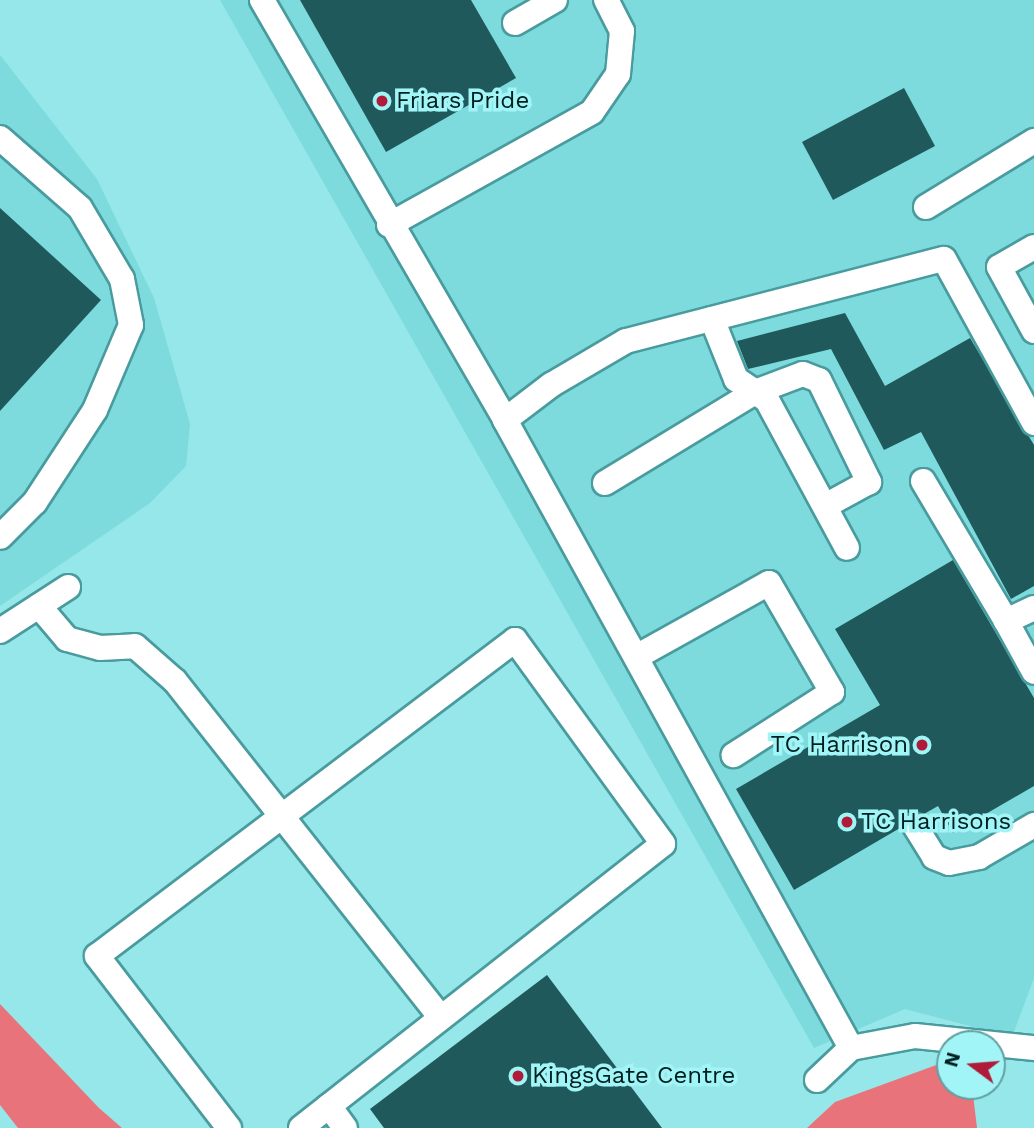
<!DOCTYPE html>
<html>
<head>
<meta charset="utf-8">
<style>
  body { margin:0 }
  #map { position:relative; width:1034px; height:1128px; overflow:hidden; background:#95e7e9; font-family:"Work Sans",sans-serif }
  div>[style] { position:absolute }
  .built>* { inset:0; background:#7ddbdd }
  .forest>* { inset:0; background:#e9737a }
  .building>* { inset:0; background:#20595b }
  .roads { filter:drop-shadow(2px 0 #499b9e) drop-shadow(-2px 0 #499b9e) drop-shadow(0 2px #499b9e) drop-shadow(0 -2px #499b9e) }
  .minor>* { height:24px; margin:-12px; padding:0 12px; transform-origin:12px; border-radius:12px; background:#fff }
  .dots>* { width:19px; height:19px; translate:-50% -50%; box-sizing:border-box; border:4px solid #a2f5f7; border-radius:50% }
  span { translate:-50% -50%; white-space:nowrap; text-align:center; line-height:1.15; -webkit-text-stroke:7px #a2f5f7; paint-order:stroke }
  .poi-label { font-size:24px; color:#001f20 }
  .left { translate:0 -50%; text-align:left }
  .right { translate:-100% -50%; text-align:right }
  .north { position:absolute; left:936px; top:1030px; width:70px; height:70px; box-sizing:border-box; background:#a2f5f7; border:2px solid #619fa1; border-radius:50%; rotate:286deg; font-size:19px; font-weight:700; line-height:28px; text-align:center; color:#001f20 }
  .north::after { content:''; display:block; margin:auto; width:24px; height:32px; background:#af1b38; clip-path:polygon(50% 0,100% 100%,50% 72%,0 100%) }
</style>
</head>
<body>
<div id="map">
  <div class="built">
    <div style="clip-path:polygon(220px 0,1034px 0,1034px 978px,1012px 1037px,905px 1009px,814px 1048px)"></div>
    <div style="clip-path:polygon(0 55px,97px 179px,154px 298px,190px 424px,186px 466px,150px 503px,0 606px)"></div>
  </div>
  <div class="forest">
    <div style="clip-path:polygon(0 1004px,99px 1108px,122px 1128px,18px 1128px,0 1105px)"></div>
    <div style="clip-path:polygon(950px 1060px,950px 1086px,972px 1086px,977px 1128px,807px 1128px,835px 1102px)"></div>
  </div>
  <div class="building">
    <div style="clip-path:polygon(300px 0,471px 0,516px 78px,386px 152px)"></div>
    <div style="clip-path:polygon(904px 88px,935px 146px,833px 200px,802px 142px)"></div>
    <div style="clip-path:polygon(0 208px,101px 300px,0 411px)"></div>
    <div style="clip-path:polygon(845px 313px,885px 386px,970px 338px,1034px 445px,1034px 586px,1011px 599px,921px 432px,884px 450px,831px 349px,748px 369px,737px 341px)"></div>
    <div style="clip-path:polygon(953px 560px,1034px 698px,1034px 786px,953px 833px,938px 806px,924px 814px,908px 813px,900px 828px,794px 890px,736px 789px,880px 705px,835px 629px)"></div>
    <div style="clip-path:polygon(547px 975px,662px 1128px,384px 1128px,370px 1109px)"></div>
  </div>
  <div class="roads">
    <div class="minor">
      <div style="left:262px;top:0;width:485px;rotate:59.9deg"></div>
      <div style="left:505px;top:420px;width:717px;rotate:61.15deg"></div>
      <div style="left:515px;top:23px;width:46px;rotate:-29.9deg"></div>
      <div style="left:0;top:138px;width:106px;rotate:41.2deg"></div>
      <div style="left:80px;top:208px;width:82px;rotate:59.4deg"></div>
      <div style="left:122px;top:279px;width:47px;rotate:78.9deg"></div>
      <div style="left:131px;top:325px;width:92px;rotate:113deg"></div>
      <div style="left:95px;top:410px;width:110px;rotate:123.1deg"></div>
      <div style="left:35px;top:502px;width:49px;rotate:135deg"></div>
      <div style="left:926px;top:207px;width:127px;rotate:-31.4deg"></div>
      <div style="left:389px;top:225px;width:232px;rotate:-29.1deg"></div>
      <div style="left:592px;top:112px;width:46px;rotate:-55.6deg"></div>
      <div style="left:618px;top:74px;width:43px;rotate:-84.7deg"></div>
      <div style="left:622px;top:31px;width:35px;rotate:-117deg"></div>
      <div style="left:1034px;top:247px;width:40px;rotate:150.3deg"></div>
      <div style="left:999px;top:267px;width:73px;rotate:61.3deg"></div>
      <div style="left:712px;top:319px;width:65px;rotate:68.2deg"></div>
      <div style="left:736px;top:379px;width:37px;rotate:34deg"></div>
      <div style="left:767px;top:400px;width:168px;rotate:61.6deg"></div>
      <div style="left:505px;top:420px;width:58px;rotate:-37.3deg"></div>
      <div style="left:551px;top:385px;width:87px;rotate:-30.4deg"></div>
      <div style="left:626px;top:341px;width:328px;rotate:-14.5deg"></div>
      <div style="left:944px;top:259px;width:187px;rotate:61.2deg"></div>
      <div style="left:923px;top:481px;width:163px;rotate:59.3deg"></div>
      <div style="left:605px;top:483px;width:175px;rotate:-31.2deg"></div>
      <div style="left:755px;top:392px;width:51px;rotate:-20.6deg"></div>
      <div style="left:803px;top:374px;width:17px;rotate:21deg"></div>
      <div style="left:819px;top:380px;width:114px;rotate:63.9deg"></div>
      <div style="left:869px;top:482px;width:50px;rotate:151.4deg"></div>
      <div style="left:39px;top:606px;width:43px;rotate:49.7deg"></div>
      <div style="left:67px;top:639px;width:34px;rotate:15deg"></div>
      <div style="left:100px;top:648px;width:35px;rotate:-3deg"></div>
      <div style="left:135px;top:646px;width:53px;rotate:41.2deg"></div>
      <div style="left:175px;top:681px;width:429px;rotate:51.7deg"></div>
      <div style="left:1034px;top:608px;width:31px;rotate:155deg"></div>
      <div style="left:1006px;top:621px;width:58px;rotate:61.2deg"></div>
      <div style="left:0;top:631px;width:81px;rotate:-32.9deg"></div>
      <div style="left:636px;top:657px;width:152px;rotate:-29.1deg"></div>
      <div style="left:769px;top:583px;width:126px;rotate:60deg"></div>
      <div style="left:832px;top:692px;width:117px;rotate:147.3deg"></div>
      <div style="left:915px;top:826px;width:36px;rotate:58deg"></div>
      <div style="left:934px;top:857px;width:16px;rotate:22deg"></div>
      <div style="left:949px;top:863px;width:31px;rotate:-11deg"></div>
      <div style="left:979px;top:857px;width:64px;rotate:-30.2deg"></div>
      <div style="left:817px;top:1080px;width:47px;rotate:-43.3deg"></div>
      <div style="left:851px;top:1048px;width:65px;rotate:-10.6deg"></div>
      <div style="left:915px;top:1036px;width:120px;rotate:5.8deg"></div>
      <div style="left:329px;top:1106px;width:27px;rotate:54deg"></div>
      <div style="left:229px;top:1128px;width:217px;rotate:-127.5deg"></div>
      <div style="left:97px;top:956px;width:524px;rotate:-37.09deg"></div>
      <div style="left:515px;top:640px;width:252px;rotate:54deg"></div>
      <div style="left:663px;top:844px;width:460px;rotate:141.9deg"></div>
    </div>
  </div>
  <div class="dots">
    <div style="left:382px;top:101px;background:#af1b38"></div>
    <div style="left:922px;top:745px;background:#af1b38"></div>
    <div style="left:847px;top:822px;background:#af1b38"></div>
    <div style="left:518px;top:1076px;background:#af1b38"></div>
  </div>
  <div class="poi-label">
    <span class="left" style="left:396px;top:101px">Friars Pride</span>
    <span class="right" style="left:908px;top:745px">TC Harrison</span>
    <span class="left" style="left:861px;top:822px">TC Harrisons</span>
    <span class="left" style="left:532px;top:1076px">KingsGate Centre</span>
  </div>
  <div class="north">N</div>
</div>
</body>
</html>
